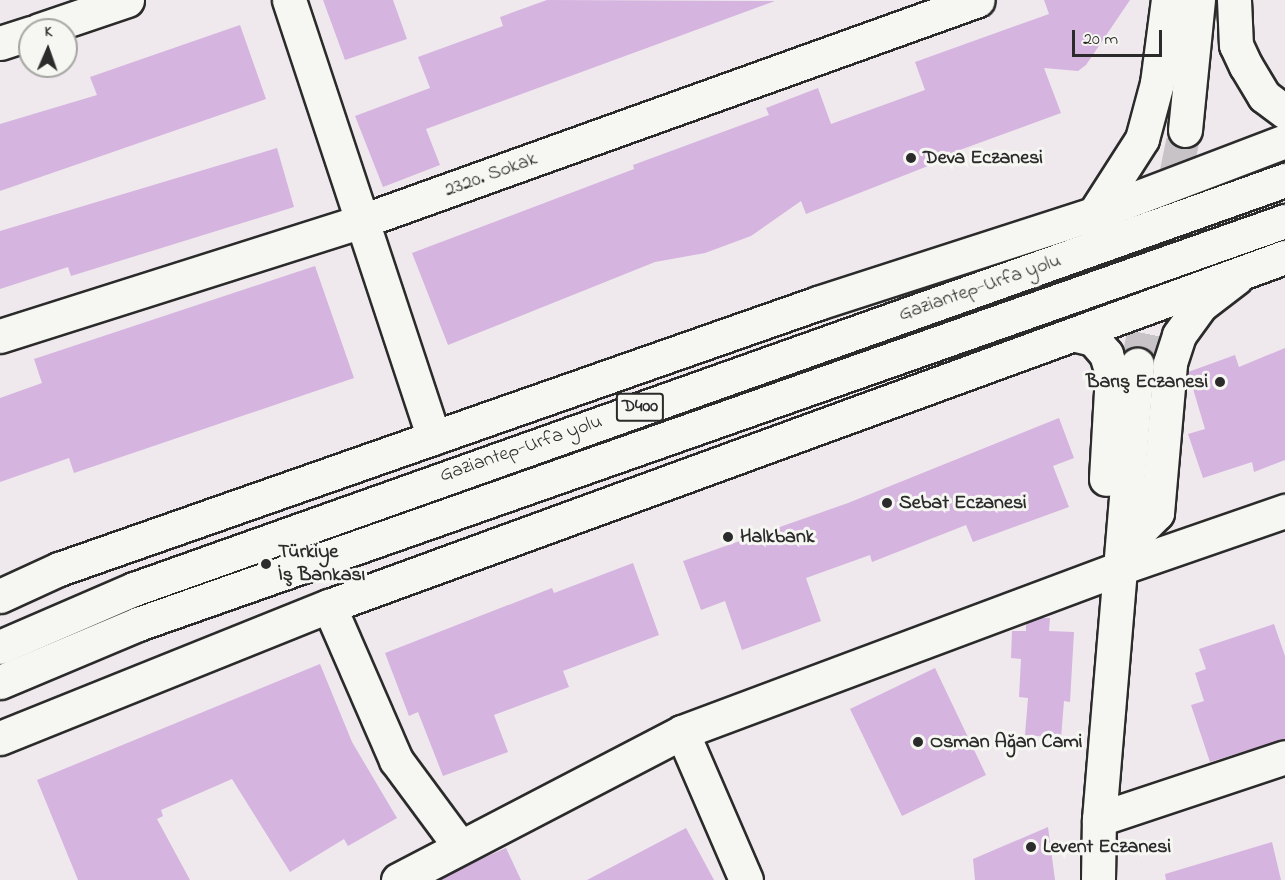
<!DOCTYPE html>
<html>
<head>
<meta charset="utf-8">
<style>
  body { margin:0 }
  #map { position:relative; width:1285px; height:880px; overflow:hidden; background:#efe9ee; font-family:"Indie Flower",sans-serif }
  div>[style] { position:absolute }
  .building>* { inset:0; background:#d5b4df }
  .minor-tunnel>* { height:33px; margin-top:-16.5px; transform-origin:0; background:repeating-linear-gradient(90deg,#c8c3c7 0 33px,transparent 0 49px) }
  .roads { filter:drop-shadow(2px 0 #2b2b2b) drop-shadow(-2px 0 #2b2b2b) drop-shadow(0 2px #2b2b2b) drop-shadow(0 -2px #2b2b2b) }
  .minor>* { height:33px; margin:-16.5px; padding:0 16.5px; transform-origin:16.5px; border-radius:16.5px; background:#f6f6f2 }
  .highway>* { height:33px; margin:-16.5px; padding:0 16.5px; transform-origin:16.5px; border-radius:16.5px; background:#f6f6f2 }
  .dots>* { width:16px; height:16px; translate:-50% -50%; box-sizing:border-box; border:3px solid #f6f6f2; border-radius:50% }
  span { translate:-50% -50%; white-space:nowrap; text-align:center; line-height:1.15; -webkit-text-stroke:6px #f6f6f2; paint-order:stroke }
  .shield-label span { padding:2px 4px; background:#f6f6f2; border:2px solid; border-radius:4px; -webkit-text-stroke-width:0 }
  .shield-label { font-size:18px; color:#2b2b2b; font-weight:700 }
  .poi-label { font-size:20px; color:#2b2b2b; font-weight:700 }
  .left { translate:0 -50%; text-align:left }
  .right { translate:-100% -50%; text-align:right }
  .street-label { font-size:20px; color:#2b2b2b }
  .north { position:absolute; left:18px; top:18px; width:60px; height:60px; box-sizing:border-box; background:#f6f6f2; border:2px solid #a5a5a2; border-radius:50%; rotate:2deg; font-size:16px; font-weight:700; line-height:24px; text-align:center; color:#2b2b2b }
  .north::after { content:''; display:block; margin:auto; width:21px; height:27px; background:#2b2b2b; clip-path:polygon(50% 0,100% 100%,50% 72%,0 100%) }
  .scale { position:absolute; left:1072px; top:30px; width:90px; height:27px; box-sizing:border-box; border:3px solid #2b2b2b; border-top:0; padding-left:8px; font-size:18px; line-height:21px; white-space:nowrap; color:#2b2b2b; -webkit-text-stroke:4px #f6f6f2; paint-order:stroke }
</style>
</head>
<body>
<div id="map">
  <div class="building">
    <div style="clip-path:polygon(323px 0,393px 0,407px 39px,345px 60px)"></div>
    <div style="clip-path:polygon(547px 0,775px 1px,426px 129px,440px 165px,383px 187px,355px 116px,430px 88px,418px 57px,503px 26px,500px 17px)"></div>
    <div style="clip-path:polygon(1044px 0,1130px 0,1086px 65px,1078px 71px,1044px 68px,1061px 113px,927px 162px,928px 166px,806px 214px,801px 201px,751px 236px,705px 253px,655px 262px,448px 345px,412px 253px,634px 169px,633px 165px,769px 115px,766px 108px,818px 88px,831px 124px,925px 90px,915px 62px,1049px 14px)"></div>
    <div style="clip-path:polygon(240px 25px,266px 99px,0 191px,0 124px,97px 95px,90px 77px)"></div>
    <div style="clip-path:polygon(277px 148px,294px 207px,71px 276px,68px 267px,0 289px,0 231px)"></div>
    <div style="clip-path:polygon(315px 266px,354px 378px,74px 473px,69px 458px,0 482px,0 398px,42px 383px,34px 359px)"></div>
    <div style="clip-path:polygon(1285px 348px,1285px 460px,1254px 472px,1252px 462px,1203px 478px,1188px 434px,1205px 429px,1188px 372px,1235px 355px,1239px 367px)"></div>
    <div style="clip-path:polygon(1059px 418px,1074px 458px,1053px 466px,1069px 507px,973px 542px,966px 525px,872px 562px,870px 555px,806px 578px,821px 621px,742px 650px,725px 601px,701px 610px,683px 561px,848px 503px)"></div>
    <div style="clip-path:polygon(633px 563px,659px 635px,563px 671px,569px 687px,494px 715px,508px 752px,443px 776px,418px 712px,409px 716px,385px 653px,552px 588px,554px 593px)"></div>
    <div style="clip-path:polygon(1041px 618px,1050px 618px,1049px 631px,1074px 632px,1070px 702px,1064px 701px,1061px 738px,1025px 735px,1028px 698px,1019px 697px,1021px 659px,1011px 658px,1012px 631px,1026px 631px,1026px 623px)"></div>
    <div style="clip-path:polygon(1274px 624px,1285px 656px,1285px 739px,1210px 762px,1191px 705px,1204px 701px,1195px 673px,1206px 669px,1199px 649px)"></div>
    <div style="clip-path:polygon(320px 664px,352px 742px,397px 818px,348px 846px,344px 839px,290px 872px,232px 779px,161px 810px,163px 816px,157px 819px,190px 880px,78px 880px,37px 780px)"></div>
    <div style="clip-path:polygon(935px 668px,986px 775px,902px 816px,850px 709px)"></div>
    <div style="clip-path:polygon(1048px 827px,1055px 880px,975px 880px,973px 859px)"></div>
    <div style="clip-path:polygon(686px 828px,714px 880px,587px 880px)"></div>
    <div style="clip-path:polygon(1272px 842px,1281px 880px,1166px 880px,1165px 874px)"></div>
    <div style="clip-path:polygon(506px 848px,521px 880px,439px 880px,465px 866px)"></div>
  </div>
  <div class="minor-tunnel">
    <div style="left:1137px;top:365px;width:240px;rotate:-78.5deg"></div>
  </div>
  <div class="roads">
    <div class="minor">
      <div style="left:289px;top:0;width:461px;rotate:71.7deg"></div>
      <div style="left:1234px;top:0;width:45px;rotate:87.5deg"></div>
      <div style="left:1236px;top:45px;width:23px;rotate:65deg"></div>
      <div style="left:1246px;top:66px;width:35px;rotate:59deg"></div>
      <div style="left:1264px;top:96px;width:26px;rotate:37deg"></div>
      <div style="left:39px;top:30px;width:93px;rotate:-18.8deg"></div>
      <div style="left:0;top:43px;width:32px;rotate:-18deg"></div>
      <div style="left:1185px;top:130px;width:131px;rotate:-84.3deg"></div>
      <div style="left:1094px;top:214px;width:89px;rotate:-57.4deg"></div>
      <div style="left:1142px;top:139px;width:58px;rotate:-75deg"></div>
      <div style="left:1157px;top:83px;width:84px;rotate:-82.5deg"></div>
      <div style="left:1076px;top:335px;width:17px;rotate:13deg"></div>
      <div style="left:1093px;top:339px;width:20px;rotate:49deg"></div>
      <div style="left:1106px;top:354px;width:21px;rotate:73deg"></div>
      <div style="left:1112px;top:374px;width:105px;rotate:93.3deg"></div>
      <div style="left:0;top:336px;width:380px;rotate:-17.6deg"></div>
      <div style="left:362px;top:221px;width:654px;rotate:-19.74deg"></div>
      <div style="left:1123px;top:547px;width:48px;rotate:-45deg"></div>
      <div style="left:1157px;top:513px;width:151px;rotate:-85deg"></div>
      <div style="left:1170px;top:363px;width:29px;rotate:-72deg"></div>
      <div style="left:1179px;top:335px;width:37px;rotate:-54deg"></div>
      <div style="left:1201px;top:305px;width:44px;rotate:-37.6deg"></div>
      <div style="left:329px;top:606px;width:168px;rotate:66.5deg"></div>
      <div style="left:396px;top:760px;width:106px;rotate:53.5deg"></div>
      <div style="left:682px;top:732px;width:161px;rotate:66.6deg"></div>
      <div style="left:1099px;top:819px;width:196px;rotate:-18.4deg"></div>
      <div style="left:398px;top:880px;width:320px;rotate:-27.5deg"></div>
      <div style="left:682px;top:732px;width:468px;rotate:-20.5deg"></div>
      <div style="left:1120px;top:568px;width:175px;rotate:-19.1deg"></div>
      <div style="left:1098px;top:880px;width:61px;rotate:-89.1deg"></div>
      <div style="left:1099px;top:819px;width:456px;rotate:-85.2deg"></div>
    </div>
    <div class="highway">
      <div style="left:0;top:596px;width:65px;rotate:-24.6deg"></div>
      <div style="left:59px;top:569px;width:804px;rotate:-19.31deg"></div>
      <div style="left:818px;top:303px;width:290px;rotate:-17.9deg"></div>
      <div style="left:1094px;top:214px;width:204px;rotate:-20.9deg"></div>
      <div style="left:0;top:647px;width:146px;rotate:-23.4deg"></div>
      <div style="left:134px;top:589px;width:1222px;rotate:-19.56deg"></div>
      <div style="left:0;top:682px;width:150px;rotate:-22.8deg"></div>
      <div style="left:138px;top:624px;width:1216px;rotate:-19.36deg"></div>
      <div style="left:0;top:738px;width:354px;rotate:-21.9deg"></div>
      <div style="left:329px;top:606px;width:1018px;rotate:-20.06deg"></div>
    </div>
  </div>
  <div class="dots">
    <div style="left:911px;top:158px;background:#2b2b2b"></div>
    <div style="left:1220px;top:382px;background:#2b2b2b"></div>
    <div style="left:887px;top:503px;background:#2b2b2b"></div>
    <div style="left:728px;top:537px;background:#2b2b2b"></div>
    <div style="left:266px;top:564px;background:#2b2b2b"></div>
    <div style="left:918px;top:742px;background:#2b2b2b"></div>
    <div style="left:1031px;top:847px;background:#2b2b2b"></div>
  </div>
  <div class="shield-label">
    <span style="left:640px;top:407px">D400</span>
  </div>
  <div class="poi-label">
    <span class="left" style="left:923px;top:158px">Deva Eczanesi</span>
    <span class="right" style="left:1208px;top:382px">Barış Eczanesi</span>
    <span class="left" style="left:899px;top:503px">Sebat Eczanesi</span>
    <span class="left" style="left:740px;top:537px">Halkbank</span>
    <span class="left" style="left:278px;top:564px">Türkiye<br>İş Bankası</span>
    <span class="left" style="left:930px;top:742px">Osman Ağan Cami</span>
    <span class="left" style="left:1043px;top:847px">Levent Eczanesi</span>
  </div>
  <div class="street-label">
    <span style="left:491px;top:175px;rotate:-20deg">2320. Sokak</span>
    <span style="left:980px;top:288px;rotate:-19deg">Gaziantep-Urfa yolu</span>
    <span style="left:521px;top:449px;rotate:-19deg">Gaziantep-Urfa yolu</span>
  </div>
  <div class="north">K</div>
  <div class="scale">20 m</div>
</div>
</body>
</html>
